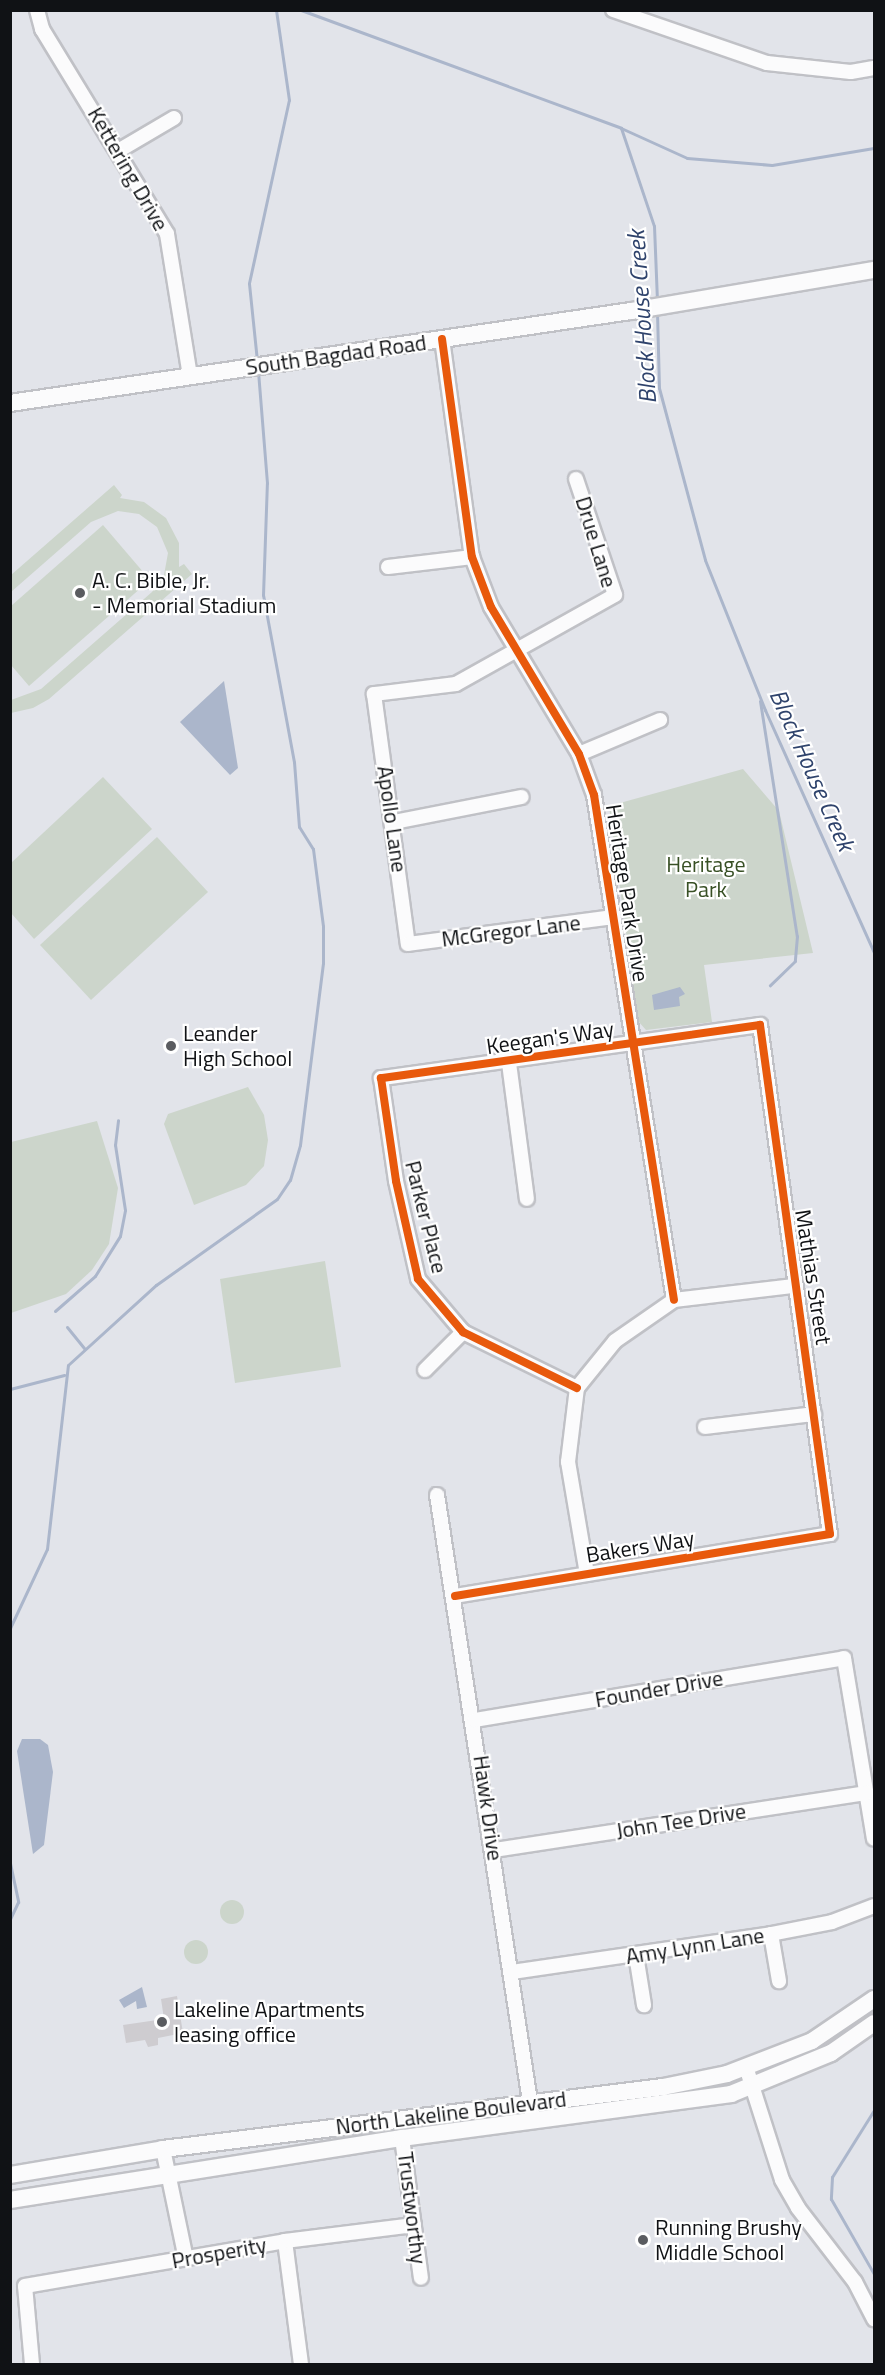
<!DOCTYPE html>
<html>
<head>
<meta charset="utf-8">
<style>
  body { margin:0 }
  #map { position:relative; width:885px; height:2375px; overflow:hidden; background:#e2e4ea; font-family:"Titillium Web",sans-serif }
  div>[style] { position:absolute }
  .green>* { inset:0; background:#ccd5cb }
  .round { border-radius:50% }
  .water>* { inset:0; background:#abb6cb }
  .stream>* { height:3px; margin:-1.5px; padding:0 1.5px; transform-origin:1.5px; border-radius:1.5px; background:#abb6cb }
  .building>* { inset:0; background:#ceccd0 }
  .roads { filter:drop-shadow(2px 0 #c0c1c6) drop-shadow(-2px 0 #c0c1c6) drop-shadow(0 2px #c0c1c6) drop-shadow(0 -2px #c0c1c6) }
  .minor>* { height:14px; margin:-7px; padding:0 7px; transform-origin:7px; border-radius:7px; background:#fbfbfc }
  .major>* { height:16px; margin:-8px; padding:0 8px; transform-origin:8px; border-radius:8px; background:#fbfbfc }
  .cycleway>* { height:8px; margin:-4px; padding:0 4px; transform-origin:4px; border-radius:4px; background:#e8590c }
  .dots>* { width:16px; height:16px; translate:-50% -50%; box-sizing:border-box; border:3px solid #fff; border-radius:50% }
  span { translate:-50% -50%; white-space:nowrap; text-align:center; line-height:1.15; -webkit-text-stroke:4.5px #fff; paint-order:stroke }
  .street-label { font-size:22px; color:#101215 }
  .poi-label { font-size:22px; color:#101215 }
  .left { translate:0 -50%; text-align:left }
  .park-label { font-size:22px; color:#385025 }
  .water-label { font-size:24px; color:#2f436c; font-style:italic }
  .frame { position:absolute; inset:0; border:12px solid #101215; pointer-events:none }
</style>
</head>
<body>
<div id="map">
  <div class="green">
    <div style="clip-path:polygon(114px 485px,122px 495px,120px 498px,144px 502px,166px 518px,179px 543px,179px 567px,184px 564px,192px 574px,49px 699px,33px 708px,11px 713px,11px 700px,41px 689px,152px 592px,164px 575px,168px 553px,157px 527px,139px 514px,118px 511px,91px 522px,11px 592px,11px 575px)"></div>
    <div style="clip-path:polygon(103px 525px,150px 580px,29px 686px,11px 665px,11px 606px)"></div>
    <div style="clip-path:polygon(743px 769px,779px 811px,813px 953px,704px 965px,712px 1022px,646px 1030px,638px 1021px,609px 806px)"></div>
    <div style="clip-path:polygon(103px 777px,152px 829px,34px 939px,11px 913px,11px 863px)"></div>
    <div style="clip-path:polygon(157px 837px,208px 892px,91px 1000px,40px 945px)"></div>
    <div style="clip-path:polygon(248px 1087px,264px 1115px,268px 1140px,264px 1166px,246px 1185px,194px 1205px,164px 1124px,168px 1114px)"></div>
    <div style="clip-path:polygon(97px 1121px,118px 1188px,109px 1244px,92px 1270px,66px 1294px,11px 1313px,11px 1142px)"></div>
    <div style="clip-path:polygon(325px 1261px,341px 1367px,235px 1383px,220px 1279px)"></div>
    <div class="round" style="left:220px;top:1900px;width:24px;height:24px"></div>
    <div class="round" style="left:184px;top:1940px;width:24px;height:24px"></div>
  </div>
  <div class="water">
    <div style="clip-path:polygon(224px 681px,238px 768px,230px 775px,180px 722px)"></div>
    <div style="clip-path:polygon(680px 987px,685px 994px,679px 997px,680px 1006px,654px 1010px,652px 995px)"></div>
    <div style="clip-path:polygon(22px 1739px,40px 1739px,48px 1745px,53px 1772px,44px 1845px,33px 1854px,17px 1751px)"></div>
    <div style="clip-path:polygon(142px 1987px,147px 2007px,137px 2009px,136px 2001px,124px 2008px,119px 2000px)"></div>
  </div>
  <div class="stream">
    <div style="left:301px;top:10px;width:341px;rotate:20.2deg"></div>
    <div style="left:621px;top:128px;width:103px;rotate:71.4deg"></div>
    <div style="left:654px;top:226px;width:76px;rotate:87.7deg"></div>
    <div style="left:621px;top:128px;width:72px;rotate:24.4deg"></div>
    <div style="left:687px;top:158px;width:85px;rotate:4.7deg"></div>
    <div style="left:772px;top:165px;width:103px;rotate:-9.5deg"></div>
    <div style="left:657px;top:312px;width:76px;rotate:88.5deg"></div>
    <div style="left:659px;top:388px;width:178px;rotate:75deg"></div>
    <div style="left:705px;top:560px;width:162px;rotate:68.2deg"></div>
    <div style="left:765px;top:710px;width:266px;rotate:65.8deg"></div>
    <div style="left:257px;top:361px;width:78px;rotate:-95.9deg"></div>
    <div style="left:249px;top:283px;width:187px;rotate:-77.7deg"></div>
    <div style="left:289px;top:100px;width:91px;rotate:-98.2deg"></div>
    <div style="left:760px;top:701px;width:238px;rotate:81.1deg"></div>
    <div style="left:797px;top:936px;width:25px;rotate:95deg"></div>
    <div style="left:795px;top:961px;width:35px;rotate:136deg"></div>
    <div style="left:55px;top:1311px;width:53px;rotate:-41.2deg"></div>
    <div style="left:95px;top:1276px;width:47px;rotate:-58deg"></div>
    <div style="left:120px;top:1236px;width:26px;rotate:-79deg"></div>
    <div style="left:125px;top:1210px;width:66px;rotate:-98.7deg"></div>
    <div style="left:115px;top:1145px;width:25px;rotate:-83deg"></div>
    <div style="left:67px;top:1327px;width:27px;rotate:51deg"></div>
    <div style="left:10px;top:1389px;width:56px;rotate:-14.5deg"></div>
    <div style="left:10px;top:1628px;width:87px;rotate:-64.9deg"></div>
    <div style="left:47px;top:1549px;width:185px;rotate:-83.5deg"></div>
    <div style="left:68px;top:1365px;width:119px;rotate:-42.3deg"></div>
    <div style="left:156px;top:1285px;width:148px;rotate:-35.4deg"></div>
    <div style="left:277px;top:1199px;width:23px;rotate:-56deg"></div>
    <div style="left:290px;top:1180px;width:36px;rotate:-74deg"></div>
    <div style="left:300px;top:1145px;width:183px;rotate:-82.8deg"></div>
    <div style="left:323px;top:963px;width:37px;rotate:-90deg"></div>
    <div style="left:323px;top:926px;width:78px;rotate:-97.4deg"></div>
    <div style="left:313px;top:849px;width:26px;rotate:-122deg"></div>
    <div style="left:299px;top:827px;width:65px;rotate:-94.4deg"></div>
    <div style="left:294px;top:762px;width:170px;rotate:-100.5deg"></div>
    <div style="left:263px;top:595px;width:112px;rotate:-88deg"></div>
    <div style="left:267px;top:483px;width:112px;rotate:-94.6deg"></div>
    <div style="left:10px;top:1863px;width:40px;rotate:78deg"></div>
    <div style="left:18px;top:1902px;width:19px;rotate:115deg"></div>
    <div style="left:874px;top:2110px;width:79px;rotate:122.1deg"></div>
    <div style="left:832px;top:2177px;width:22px;rotate:93deg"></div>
    <div style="left:831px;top:2199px;width:86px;rotate:60.2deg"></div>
  </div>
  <div class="building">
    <div style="clip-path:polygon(177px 1996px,183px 2033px,158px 2038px,158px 2045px,148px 2047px,145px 2040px,126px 2043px,123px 2025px,164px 2019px,161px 1999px)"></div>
  </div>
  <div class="roads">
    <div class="minor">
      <div style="left:37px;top:10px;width:20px;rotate:75deg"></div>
      <div style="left:42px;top:29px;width:240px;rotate:58.6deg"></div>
      <div style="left:167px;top:234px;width:144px;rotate:80.8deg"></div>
      <div style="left:613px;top:10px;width:163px;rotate:19deg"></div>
      <div style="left:767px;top:63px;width:84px;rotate:6.1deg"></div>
      <div style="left:851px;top:72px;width:23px;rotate:-10deg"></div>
      <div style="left:118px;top:151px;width:65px;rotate:-30.5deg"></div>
      <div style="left:442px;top:339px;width:220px;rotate:82.2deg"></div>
      <div style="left:472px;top:557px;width:53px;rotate:69.2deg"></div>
      <div style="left:491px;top:607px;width:171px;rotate:59.1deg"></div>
      <div style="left:579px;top:754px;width:44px;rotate:69.9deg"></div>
      <div style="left:594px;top:795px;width:511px;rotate:81deg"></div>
      <div style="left:576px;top:479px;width:122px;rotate:71.4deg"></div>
      <div style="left:615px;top:595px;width:182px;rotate:150.8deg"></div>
      <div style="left:456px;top:684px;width:83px;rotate:173deg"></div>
      <div style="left:374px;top:694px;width:252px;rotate:82.3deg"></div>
      <div style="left:408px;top:944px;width:208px;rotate:-7.5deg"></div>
      <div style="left:388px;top:567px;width:85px;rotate:-6.8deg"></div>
      <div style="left:579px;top:754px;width:88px;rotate:-22.8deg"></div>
      <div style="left:394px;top:822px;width:130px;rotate:-11.1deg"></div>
      <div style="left:509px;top:1063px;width:137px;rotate:82.5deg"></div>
      <div style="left:425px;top:1370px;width:54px;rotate:-45deg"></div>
      <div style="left:705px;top:1427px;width:110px;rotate:-6.8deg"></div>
      <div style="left:437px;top:1495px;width:633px;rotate:81.28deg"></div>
      <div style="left:587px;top:1574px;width:114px;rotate:-99.6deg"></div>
      <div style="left:568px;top:1462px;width:75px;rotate:-83.1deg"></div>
      <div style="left:577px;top:1388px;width:60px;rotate:-51deg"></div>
      <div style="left:615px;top:1341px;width:72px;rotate:-34.8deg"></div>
      <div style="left:674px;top:1300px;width:121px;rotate:-6.7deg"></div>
      <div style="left:455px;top:1596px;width:380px;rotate:-9.4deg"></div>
      <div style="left:830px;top:1534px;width:514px;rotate:-97.83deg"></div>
      <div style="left:760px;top:1025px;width:383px;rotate:172deg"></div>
      <div style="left:381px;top:1078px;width:104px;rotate:81.7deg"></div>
      <div style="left:396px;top:1181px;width:100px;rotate:77.3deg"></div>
      <div style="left:418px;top:1279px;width:70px;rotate:49.7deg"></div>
      <div style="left:463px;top:1332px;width:127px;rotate:26.2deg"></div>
      <div style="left:475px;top:1720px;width:374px;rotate:-9.5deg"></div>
      <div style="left:844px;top:1658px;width:183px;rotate:80.6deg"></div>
      <div style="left:494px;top:1850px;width:377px;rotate:-8.7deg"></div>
      <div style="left:771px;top:1934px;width:48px;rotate:80.3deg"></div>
      <div style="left:636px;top:1955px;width:51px;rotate:80.9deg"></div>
      <div style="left:512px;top:1972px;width:262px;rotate:-8.3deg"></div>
      <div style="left:771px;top:1934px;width:62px;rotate:-11.1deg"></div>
      <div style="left:832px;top:1922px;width:45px;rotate:-20.9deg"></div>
      <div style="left:747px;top:2070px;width:115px;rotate:72.3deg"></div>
      <div style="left:782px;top:2180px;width:32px;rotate:60deg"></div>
      <div style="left:798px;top:2208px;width:93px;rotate:52.4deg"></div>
      <div style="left:855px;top:2282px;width:42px;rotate:62.8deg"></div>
      <div style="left:402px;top:2138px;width:141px;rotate:82.3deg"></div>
      <div style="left:163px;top:2149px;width:112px;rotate:78.2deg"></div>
      <div style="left:285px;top:2241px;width:124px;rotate:82.6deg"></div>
      <div style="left:32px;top:2364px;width:78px;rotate:-95.1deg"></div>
      <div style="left:25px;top:2286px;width:264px;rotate:-9.8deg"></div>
      <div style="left:285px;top:2241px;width:130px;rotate:-7.1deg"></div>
    </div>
    <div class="major">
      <div style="left:10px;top:403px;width:628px;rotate:-8.43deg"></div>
      <div style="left:631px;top:311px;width:246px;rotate:-9.6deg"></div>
      <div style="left:10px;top:2175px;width:155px;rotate:-9.6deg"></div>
      <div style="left:163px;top:2149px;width:504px;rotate:-7.07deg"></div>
      <div style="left:663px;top:2087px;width:65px;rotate:-11.5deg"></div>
      <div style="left:727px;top:2074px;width:91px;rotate:-21.2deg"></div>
      <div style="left:812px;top:2041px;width:75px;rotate:-34.1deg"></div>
      <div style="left:10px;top:2200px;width:397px;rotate:-9deg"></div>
      <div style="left:402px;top:2138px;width:332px;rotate:-7.6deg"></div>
      <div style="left:731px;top:2094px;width:108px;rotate:-22.3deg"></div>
      <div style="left:831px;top:2053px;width:52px;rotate:-34.9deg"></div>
    </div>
  </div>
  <div class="cycleway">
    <div style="left:442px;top:339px;width:220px;rotate:82.2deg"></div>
    <div style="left:472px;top:557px;width:53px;rotate:69.2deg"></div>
    <div style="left:491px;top:607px;width:171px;rotate:59.1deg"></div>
    <div style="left:579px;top:754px;width:44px;rotate:69.9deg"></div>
    <div style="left:594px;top:795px;width:511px;rotate:81deg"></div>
    <div style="left:455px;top:1596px;width:380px;rotate:-9.4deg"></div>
    <div style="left:830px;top:1534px;width:514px;rotate:-97.83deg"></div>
    <div style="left:760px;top:1025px;width:383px;rotate:172deg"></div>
    <div style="left:381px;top:1078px;width:104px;rotate:81.7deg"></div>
    <div style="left:396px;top:1181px;width:100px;rotate:77.3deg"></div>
    <div style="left:418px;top:1279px;width:70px;rotate:49.7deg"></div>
    <div style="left:463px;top:1332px;width:127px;rotate:26.2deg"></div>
  </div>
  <div class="dots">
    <div style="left:80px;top:593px;background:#5a5c60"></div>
    <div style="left:171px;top:1046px;background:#5a5c60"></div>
    <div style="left:162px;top:2022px;background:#5a5c60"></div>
    <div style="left:643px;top:2240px;background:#5a5c60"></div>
  </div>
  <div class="street-label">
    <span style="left:128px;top:169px;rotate:60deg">Kettering Drive</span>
    <span style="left:336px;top:355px;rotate:-8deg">South Bagdad Road</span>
    <span style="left:596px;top:542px;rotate:73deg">Drue Lane</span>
    <span style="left:392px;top:819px;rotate:82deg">Apollo Lane</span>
    <span style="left:627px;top:893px;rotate:81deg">Heritage Park Drive</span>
    <span style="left:511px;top:931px;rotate:-7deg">McGregor Lane</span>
    <span style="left:550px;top:1038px;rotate:-8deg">Keegan's Way</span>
    <span style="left:426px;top:1217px;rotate:76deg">Parker Place</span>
    <span style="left:813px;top:1277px;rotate:81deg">Mathias Street</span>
    <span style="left:640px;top:1547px;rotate:-9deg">Bakers Way</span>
    <span style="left:659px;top:1689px;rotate:-10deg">Founder Drive</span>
    <span style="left:488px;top:1808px;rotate:82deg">Hawk Drive</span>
    <span style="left:681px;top:1821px;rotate:-9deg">John Tee Drive</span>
    <span style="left:695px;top:1946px;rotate:-9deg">Amy Lynn Lane</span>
    <span style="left:451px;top:2113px;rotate:-7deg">North Lakeline Boulevard</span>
    <span style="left:412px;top:2208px;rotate:83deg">Trustworthy</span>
    <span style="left:219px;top:2253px;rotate:-10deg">Prosperity</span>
  </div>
  <div class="poi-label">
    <span class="left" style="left:92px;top:593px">A. C. Bible, Jr.<br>- Memorial Stadium</span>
    <span class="left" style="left:183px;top:1046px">Leander<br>High School</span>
    <span class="left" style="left:174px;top:2022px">Lakeline Apartments<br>leasing office</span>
    <span class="left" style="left:655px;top:2240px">Running Brushy<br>Middle School</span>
  </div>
  <div class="park-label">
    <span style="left:706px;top:877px">Heritage<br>Park</span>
  </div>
  <div class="water-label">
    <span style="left:642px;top:317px;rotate:-94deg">Block House Creek</span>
    <span style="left:812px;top:770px;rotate:66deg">Block House Creek</span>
  </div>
  <div class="frame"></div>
</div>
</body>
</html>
